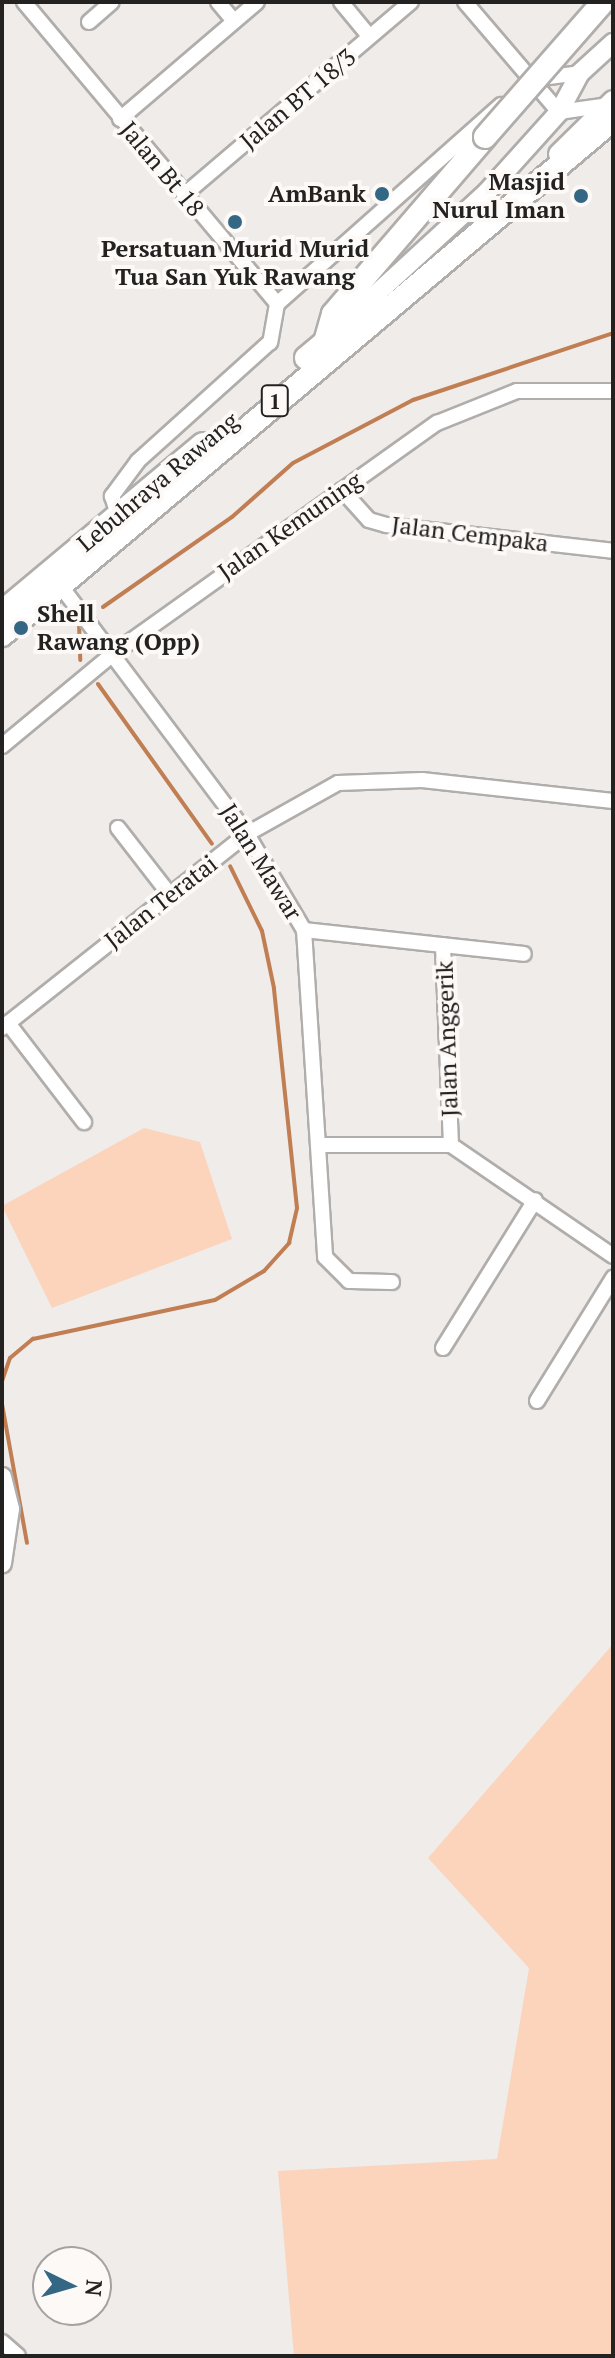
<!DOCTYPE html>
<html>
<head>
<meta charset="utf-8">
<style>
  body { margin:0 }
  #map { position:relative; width:615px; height:2358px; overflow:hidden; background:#efecea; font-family:"PT Serif",serif }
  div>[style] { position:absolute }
  .green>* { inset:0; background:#fbd4bb }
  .stream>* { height:4px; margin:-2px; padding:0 2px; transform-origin:2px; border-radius:2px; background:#c07e52 }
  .roads { filter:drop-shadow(2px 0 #b0adab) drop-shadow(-2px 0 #b0adab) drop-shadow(0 2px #b0adab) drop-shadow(0 -2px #b0adab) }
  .minor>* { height:14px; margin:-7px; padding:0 7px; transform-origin:7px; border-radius:7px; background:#fff }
  .tertiary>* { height:18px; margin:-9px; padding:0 9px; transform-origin:9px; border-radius:9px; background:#fff }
  .primary>* { height:22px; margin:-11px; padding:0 11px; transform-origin:11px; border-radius:11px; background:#fff }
  .bridges { filter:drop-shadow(2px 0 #b0adab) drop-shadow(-2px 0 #b0adab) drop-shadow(0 2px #b0adab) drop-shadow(0 -2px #b0adab) }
  .primary-bridge>* { height:22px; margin:-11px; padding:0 11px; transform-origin:11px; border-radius:11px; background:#fff }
  .dots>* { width:22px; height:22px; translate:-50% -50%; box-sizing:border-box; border:4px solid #fcf9f7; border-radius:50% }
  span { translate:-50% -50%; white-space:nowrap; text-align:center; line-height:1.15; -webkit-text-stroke:8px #fcf9f7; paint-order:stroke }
  .shield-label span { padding:2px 6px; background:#fcf9f7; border:2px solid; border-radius:6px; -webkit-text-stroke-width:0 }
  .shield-label { font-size:22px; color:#232221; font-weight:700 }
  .street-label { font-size:24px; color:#232221 }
  .poi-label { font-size:24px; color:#232221; font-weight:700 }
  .right { translate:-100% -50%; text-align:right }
  .left { translate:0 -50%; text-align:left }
  .frame { position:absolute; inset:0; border:4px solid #232221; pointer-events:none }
  .north { position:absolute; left:32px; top:2246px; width:80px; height:80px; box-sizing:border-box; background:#fcf9f7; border:2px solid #a5a3a1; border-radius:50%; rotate:95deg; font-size:22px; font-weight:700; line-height:32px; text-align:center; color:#232221 }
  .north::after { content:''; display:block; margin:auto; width:28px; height:36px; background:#336784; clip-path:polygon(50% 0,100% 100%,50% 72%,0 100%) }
</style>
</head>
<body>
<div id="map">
  <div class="green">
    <div style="clip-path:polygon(144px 1128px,200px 1142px,232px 1239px,52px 1308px,2px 1206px)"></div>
    <div style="clip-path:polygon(613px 1644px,613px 2356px,294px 2356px,278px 2171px,497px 2159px,529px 1968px,428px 1858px)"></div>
  </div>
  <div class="stream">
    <div style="left:103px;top:607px;width:157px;rotate:-34.9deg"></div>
    <div style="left:232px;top:517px;width:81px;rotate:-41.5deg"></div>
    <div style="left:293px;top:463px;width:136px;rotate:-27.7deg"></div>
    <div style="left:413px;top:400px;width:211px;rotate:-18.5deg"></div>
    <div style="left:79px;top:623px;width:37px;rotate:88deg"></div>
    <div style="left:98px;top:684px;width:196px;rotate:54.5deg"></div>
    <div style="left:2px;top:1381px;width:24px;rotate:-71deg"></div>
    <div style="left:10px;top:1358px;width:30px;rotate:-40deg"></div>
    <div style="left:33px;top:1339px;width:186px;rotate:-12.1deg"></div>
    <div style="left:215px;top:1300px;width:57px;rotate:-30.6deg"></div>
    <div style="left:264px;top:1271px;width:38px;rotate:-48deg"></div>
    <div style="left:289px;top:1243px;width:36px;rotate:-77deg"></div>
    <div style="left:297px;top:1208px;width:221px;rotate:-96deg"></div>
    <div style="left:274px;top:988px;width:58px;rotate:-101.9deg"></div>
    <div style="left:262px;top:931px;width:72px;rotate:-116.2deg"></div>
    <div style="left:2px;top:1404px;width:141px;rotate:79.8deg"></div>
  </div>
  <div class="roads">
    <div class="minor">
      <div style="left:24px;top:2px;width:394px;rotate:50deg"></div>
      <div style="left:277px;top:304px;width:39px;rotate:100deg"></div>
      <div style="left:270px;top:342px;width:178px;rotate:138deg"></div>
      <div style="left:138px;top:461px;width:44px;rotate:126.6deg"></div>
      <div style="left:112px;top:496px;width:20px;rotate:72deg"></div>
      <div style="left:218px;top:2px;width:25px;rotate:50deg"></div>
      <div style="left:341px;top:2px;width:45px;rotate:50.4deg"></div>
      <div style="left:465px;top:2px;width:145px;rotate:49.5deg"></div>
      <div style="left:559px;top:112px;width:49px;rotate:-8.1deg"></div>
      <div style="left:89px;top:22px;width:30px;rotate:-41deg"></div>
      <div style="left:534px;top:79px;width:46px;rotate:-7.4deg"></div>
      <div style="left:120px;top:119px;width:180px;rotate:-40.5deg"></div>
      <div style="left:184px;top:195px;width:298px;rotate:-40.4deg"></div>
      <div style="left:277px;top:304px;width:300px;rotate:-41.6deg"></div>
      <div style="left:342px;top:490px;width:40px;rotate:48deg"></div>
      <div style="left:369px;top:520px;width:18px;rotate:16deg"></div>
      <div style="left:386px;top:525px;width:228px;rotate:6.5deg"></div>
      <div style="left:60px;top:585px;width:311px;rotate:53.1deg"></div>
      <div style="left:247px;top:834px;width:112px;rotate:59.3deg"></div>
      <div style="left:304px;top:930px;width:328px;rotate:86.3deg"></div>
      <div style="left:325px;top:1257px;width:34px;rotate:45deg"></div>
      <div style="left:349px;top:1281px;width:43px;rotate:1.3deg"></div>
      <div style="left:2px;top:746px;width:146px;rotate:-39.7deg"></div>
      <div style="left:114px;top:653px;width:397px;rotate:-35.5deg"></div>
      <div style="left:437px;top:423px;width:86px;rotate:-21.8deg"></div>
      <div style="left:517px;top:391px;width:96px"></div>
      <div style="left:118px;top:828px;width:85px;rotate:52.2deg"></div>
      <div style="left:304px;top:930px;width:221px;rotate:6.2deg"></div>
      <div style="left:8px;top:1023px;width:125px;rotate:52.5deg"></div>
      <div style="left:2px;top:1028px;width:313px;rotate:-38.4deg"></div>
      <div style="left:247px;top:834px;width:104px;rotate:-29.3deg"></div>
      <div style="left:338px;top:783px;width:84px;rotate:-2deg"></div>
      <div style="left:422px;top:780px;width:192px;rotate:6.3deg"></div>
      <div style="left:319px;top:1145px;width:132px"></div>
      <div style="left:451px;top:1145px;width:200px;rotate:-92.3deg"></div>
      <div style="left:451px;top:1145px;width:196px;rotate:34.4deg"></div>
      <div style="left:443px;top:1348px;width:174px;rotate:-58.1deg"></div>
      <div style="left:537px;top:1401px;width:145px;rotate:-58.3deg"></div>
      <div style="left:2px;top:2342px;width:21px;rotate:41deg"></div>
    </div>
    <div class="tertiary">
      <div style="left:558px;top:154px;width:77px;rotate:-44.5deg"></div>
      <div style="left:325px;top:341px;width:220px;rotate:-42.6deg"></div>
      <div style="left:487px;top:192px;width:108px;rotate:-48deg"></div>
      <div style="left:559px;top:112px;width:44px;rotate:-61.7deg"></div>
      <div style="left:580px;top:73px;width:45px;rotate:-42.3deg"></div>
      <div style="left:2px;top:1477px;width:33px;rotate:76deg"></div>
      <div style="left:10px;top:1509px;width:55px;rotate:98.4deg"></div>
    </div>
    <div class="primary">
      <div style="left:306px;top:358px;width:25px;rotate:-40deg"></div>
      <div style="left:325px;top:342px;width:29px;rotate:-74deg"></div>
      <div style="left:333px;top:314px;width:233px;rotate:-49.3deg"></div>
      <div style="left:2px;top:612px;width:262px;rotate:-39.9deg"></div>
      <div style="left:2px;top:635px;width:799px;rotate:-40.13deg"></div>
    </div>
  </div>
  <div class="bridges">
    <div class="primary-bridge">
      <div style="left:485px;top:137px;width:179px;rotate:-48.8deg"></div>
    </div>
  </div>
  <div class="dots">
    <div style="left:382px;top:194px;background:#336784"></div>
    <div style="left:581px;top:196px;background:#336784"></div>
    <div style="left:235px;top:222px;background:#336784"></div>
    <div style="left:21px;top:628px;background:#336784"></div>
  </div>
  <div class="shield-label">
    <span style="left:275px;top:401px">1</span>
  </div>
  <div class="street-label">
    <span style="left:298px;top:99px;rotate:-40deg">Jalan BT 18/3</span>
    <span style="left:162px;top:169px;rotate:50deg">Jalan Bt 18</span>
    <span style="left:158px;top:482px;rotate:-40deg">Lebuhraya Rawang</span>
    <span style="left:290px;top:526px;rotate:-35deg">Jalan Kemuning</span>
    <span style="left:470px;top:534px;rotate:7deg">Jalan Cempaka</span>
    <span style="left:261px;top:862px;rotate:58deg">Jalan Mawar</span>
    <span style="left:161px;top:902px;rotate:-38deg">Jalan Teratai</span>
    <span style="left:447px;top:1039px;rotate:-92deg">Jalan Anggerik</span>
  </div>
  <div class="poi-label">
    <span class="right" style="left:565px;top:196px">Masjid<br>Nurul Iman</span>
    <span class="right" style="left:366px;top:194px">AmBank</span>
    <span style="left:235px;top:263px">Persatuan Murid Murid<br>Tua San Yuk Rawang</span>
    <span class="left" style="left:37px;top:628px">Shell<br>Rawang (Opp)</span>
  </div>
  <div class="frame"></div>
  <div class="north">N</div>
</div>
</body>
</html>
